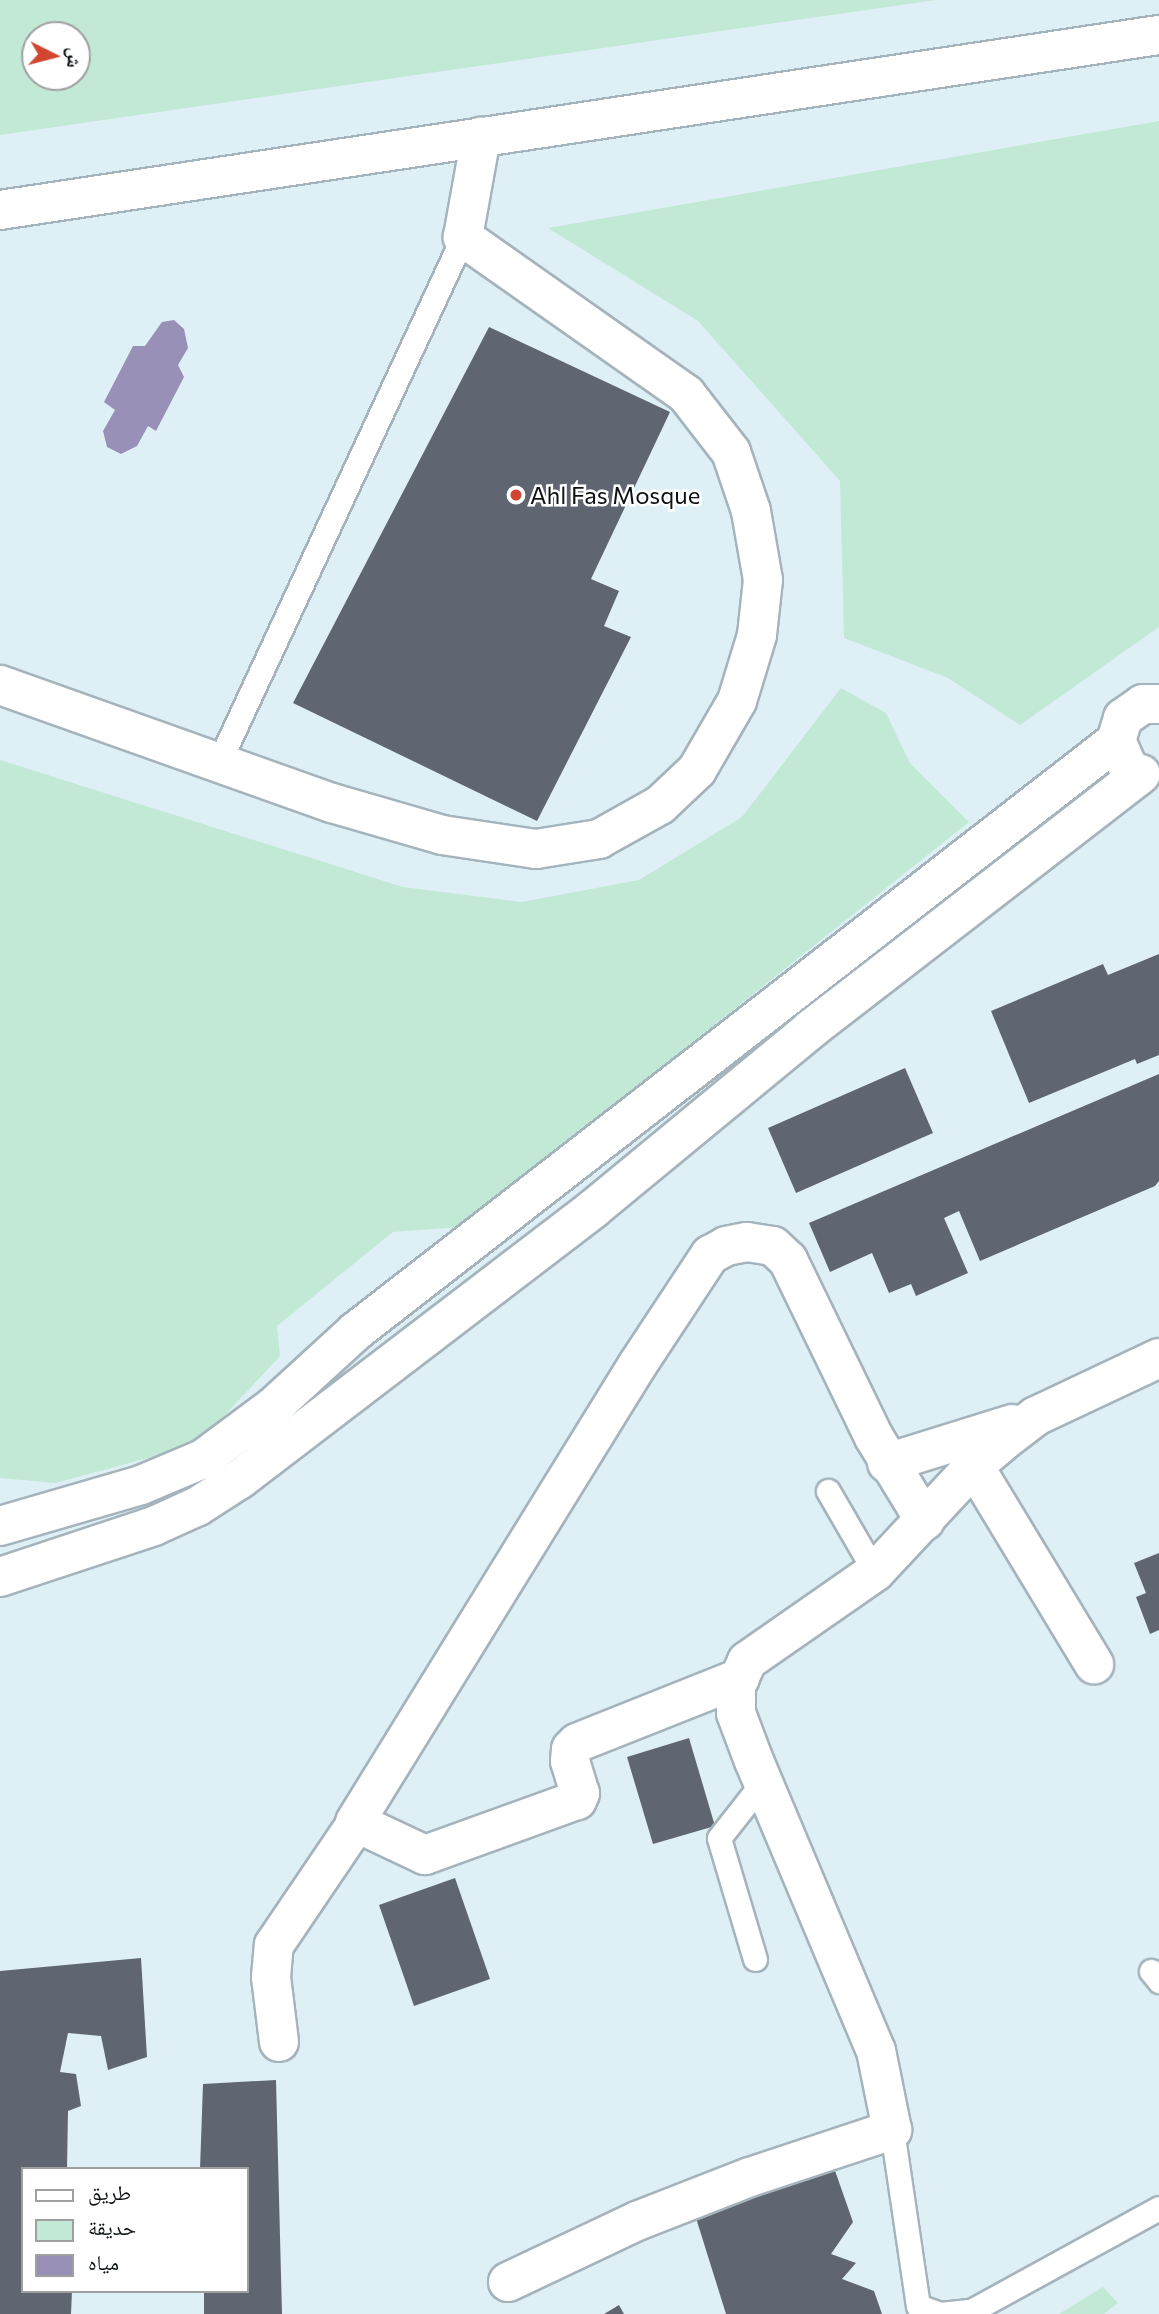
<!DOCTYPE html>
<html>
<head>
<meta charset="utf-8">
<style>
  body { margin:0 }
  #map { position:relative; width:1159px; height:2314px; overflow:hidden; background:#dfeff6; font-family:Commissioner,"Noto Naskh Arabic",sans-serif }
  div>[style] { position:absolute }
  .green>* { inset:0; background:#c2e9d6 }
  .water>* { inset:0; background:#9890b7 }
  .building>* { inset:0; background:#606671 }
  .roads { filter:drop-shadow(2px 0 #a5b4bc) drop-shadow(-2px 0 #a5b4bc) drop-shadow(0 2px #a5b4bc) drop-shadow(0 -2px #a5b4bc) }
  .lane>* { height:23px; margin:-11.5px; padding:0 11.5px; transform-origin:11.5px; border-radius:11.5px; background:#fff }
  .street>* { height:38px; margin:-19px; padding:0 19px; transform-origin:19px; border-radius:19px; background:#fff }
  .dots>* { width:19px; height:19px; translate:-50% -50%; box-sizing:border-box; border:4px solid #fff; border-radius:50% }
  span { translate:-50% -50%; white-space:nowrap; text-align:center; line-height:1.15; -webkit-text-stroke:5px #fff; paint-order:stroke }
  .poi-label { font-size:24px; color:#0c1114 }
  .left { translate:0 -50%; text-align:left }
  .legend { position:absolute; left:21px; top:2167px; width:228px; height:126px; box-sizing:border-box; background:#fff; border:2px solid #9ea0a1; margin:0; padding:9px 12px; list-style:none; font-size:21px; color:#0c1114 }
  .legend li { display:flex; align-items:center; gap:14px; height:35px }
  .legend b { width:35px; border:2px solid #9ea0a1 }
  .north { position:absolute; left:21px; top:21px; width:70px; height:70px; box-sizing:border-box; background:#fff; border:2px solid #9ea0a1; border-radius:50%; rotate:96deg; font-size:19px; font-weight:700; line-height:28px; text-align:center; color:#0c1114 }
  .north::after { content:''; display:block; margin:auto; width:24px; height:32px; background:#d24631; clip-path:polygon(50% 0,100% 100%,50% 72%,0 100%) }
</style>
</head>
<body>
<div id="map">
  <div class="green">
    <div style="clip-path:polygon(evenodd,0 0,936px 0,0 135px,0 0,77px 35px,77px 77px,35px 77px,35px 35px,77px 35px)"></div>
    <div style="clip-path:polygon(1159px 121px,1159px 627px,1020px 725px,948px 678px,844px 638px,840px 481px,698px 321px,548px 228px)"></div>
    <div style="clip-path:polygon(841px 688px,886px 713px,910px 763px,969px 822px,461px 1227px,393px 1232px,277px 1326px,280px 1356px,197px 1445px,55px 1483px,0 1478px,0 760px,403px 887px,522px 902px,639px 880px,742px 817px)"></div>
    <div style="clip-path:polygon(1103px 2287px,1118px 2303px,1104px 2314px,1059px 2314px)"></div>
  </div>
  <div class="water">
    <div style="clip-path:polygon(174px 320px,184px 329px,188px 348px,178px 365px,184px 377px,156px 431px,148px 426px,137px 446px,121px 454px,107px 447px,103px 431px,115px 410px,104px 402px,133px 346px,145px 346px,162px 322px)"></div>
  </div>
  <div class="building">
    <div style="clip-path:polygon(489px 327px,670px 412px,591px 579px,619px 591px,604px 626px,631px 637px,537px 821px,293px 703px)"></div>
    <div style="clip-path:polygon(1159px 954px,1159px 1055px,1137px 1064px,1135px 1059px,1029px 1103px,991px 1011px,1103px 964px,1108px 975px)"></div>
    <div style="clip-path:polygon(905px 1068px,933px 1133px,796px 1193px,768px 1128px)"></div>
    <div style="clip-path:polygon(1159px 1074px,1159px 1181px,1155px 1186px,980px 1261px,959px 1211px,944px 1218px,968px 1273px,916px 1296px,911px 1284px,889px 1293px,872px 1253px,830px 1272px,809px 1223px)"></div>
    <div style="clip-path:polygon(1159px 1553px,1159px 1630px,1150px 1634px,1136px 1597px,1146px 1593px,1134px 1563px)"></div>
    <div style="clip-path:polygon(689px 1738px,715px 1826px,653px 1844px,627px 1757px)"></div>
    <div style="clip-path:polygon(455px 1878px,490px 1979px,414px 2006px,379px 1905px)"></div>
    <div style="clip-path:polygon(141px 1958px,147px 2057px,108px 2070px,101px 2036px,68px 2033px,60px 2072px,76px 2074px,81px 2106px,68px 2111px,67px 2169px,23px 2169px,23px 2291px,72px 2291px,71px 2314px,0 2314px,0 1971px)"></div>
    <div style="clip-path:polygon(276px 2080px,282px 2314px,204px 2314px,204px 2291px,247px 2291px,247px 2169px,200px 2169px,203px 2084px)"></div>
    <div style="clip-path:polygon(833px 2165px,853px 2222px,831px 2254px,856px 2263px,842px 2279px,874px 2291px,882px 2314px,726px 2314px,696px 2218px)"></div>
    <div style="clip-path:polygon(619px 2305px,624px 2314px,604px 2314px)"></div>
  </div>
  <div class="roads">
    <div class="lane">
      <div style="left:219px;top:762px;width:579px;rotate:-65.07deg"></div>
      <div style="left:828px;top:1491px;width:94px;rotate:59.9deg"></div>
      <div style="left:755px;top:1959px;width:126px;rotate:-106.6deg"></div>
      <div style="left:719px;top:1838px;width:71px;rotate:-51.8deg"></div>
      <div style="left:1151px;top:1971px;width:13px;rotate:51deg"></div>
      <div style="left:892px;top:2130px;width:178px;rotate:81.6deg"></div>
      <div style="left:918px;top:2306px;width:23px;rotate:20deg"></div>
      <div style="left:940px;top:2314px;width:31px;rotate:-6deg"></div>
      <div style="left:971px;top:2311px;width:214px;rotate:-28.7deg"></div>
    </div>
    <div class="street">
      <div style="left:0;top:210px;width:1172px;rotate:-8.59deg"></div>
      <div style="left:0;top:685px;width:352px;rotate:19.6deg"></div>
      <div style="left:332px;top:803px;width:115px;rotate:16.2deg"></div>
      <div style="left:442px;top:835px;width:95px;rotate:8.5deg"></div>
      <div style="left:536px;top:849px;width:64px;rotate:-9deg"></div>
      <div style="left:599px;top:839px;width:70px;rotate:-29.1deg"></div>
      <div style="left:660px;top:805px;width:51px;rotate:-43.4deg"></div>
      <div style="left:697px;top:770px;width:80px;rotate:-59.9deg"></div>
      <div style="left:737px;top:701px;width:69px;rotate:-73.1deg"></div>
      <div style="left:757px;top:635px;width:55px;rotate:-83.8deg"></div>
      <div style="left:763px;top:580px;width:70px;rotate:-99.9deg"></div>
      <div style="left:751px;top:511px;width:62px;rotate:-108.7deg"></div>
      <div style="left:731px;top:452px;width:73px;rotate:-127.8deg"></div>
      <div style="left:686px;top:394px;width:273px;rotate:-144.9deg"></div>
      <div style="left:463px;top:237px;width:102px;rotate:-79.8deg"></div>
      <div style="left:1126px;top:763px;width:24px;rotate:-114deg"></div>
      <div style="left:1116px;top:741px;width:24px;rotate:-73deg"></div>
      <div style="left:1123px;top:718px;width:24px;rotate:-35deg"></div>
      <div style="left:1143px;top:704px;width:16px"></div>
      <div style="left:887px;top:1463px;width:131px;rotate:-17.3deg"></div>
      <div style="left:974px;top:1466px;width:232px;rotate:58.8deg"></div>
      <div style="left:0;top:1526px;width:147px;rotate:-16.2deg"></div>
      <div style="left:141px;top:1485px;width:67px;rotate:-22.8deg"></div>
      <div style="left:203px;top:1459px;width:87px;rotate:-36.6deg"></div>
      <div style="left:273px;top:1407px;width:113px;rotate:-42.5deg"></div>
      <div style="left:356px;top:1331px;width:962px;rotate:-37.82deg"></div>
      <div style="left:0;top:1577px;width:162px;rotate:-18.3deg"></div>
      <div style="left:154px;top:1526px;width:48px;rotate:-24.4deg"></div>
      <div style="left:198px;top:1506px;width:50px;rotate:-32.7deg"></div>
      <div style="left:240px;top:1479px;width:444px;rotate:-37.4deg"></div>
      <div style="left:593px;top:1209px;width:283px;rotate:-39.5deg"></div>
      <div style="left:811px;top:1029px;width:417px;rotate:-37.7deg"></div>
      <div style="left:740px;top:1678px;width:175px;rotate:158.3deg"></div>
      <div style="left:577px;top:1743px;width:8px;rotate:135deg"></div>
      <div style="left:571px;top:1749px;width:12px;rotate:95deg"></div>
      <div style="left:570px;top:1761px;width:34px;rotate:73deg"></div>
      <div style="left:580px;top:1793px;width:8px;rotate:113deg"></div>
      <div style="left:577px;top:1800px;width:162px;rotate:160.1deg"></div>
      <div style="left:425px;top:1855px;width:77px;rotate:-154.8deg"></div>
      <div style="left:355px;top:1822px;width:538px;rotate:-58.29deg"></div>
      <div style="left:638px;top:1364px;width:131px;rotate:-56.6deg"></div>
      <div style="left:710px;top:1255px;width:18px;rotate:-29deg"></div>
      <div style="left:726px;top:1246px;width:21px;rotate:-11deg"></div>
      <div style="left:747px;top:1242px;width:26px;rotate:9deg"></div>
      <div style="left:773px;top:1246px;width:21px;rotate:43deg"></div>
      <div style="left:788px;top:1260px;width:197px;rotate:64.1deg"></div>
      <div style="left:874px;top:1437px;width:98px;rotate:58.7deg"></div>
      <div style="left:279px;top:2042px;width:65px;rotate:-97deg"></div>
      <div style="left:271px;top:1977px;width:32px;rotate:-85deg"></div>
      <div style="left:274px;top:1945px;width:146px;rotate:-55.9deg"></div>
      <div style="left:508px;top:2282px;width:143px;rotate:-25.3deg"></div>
      <div style="left:637px;top:2221px;width:121px;rotate:-21.3deg"></div>
      <div style="left:750px;top:2177px;width:150px;rotate:-18.3deg"></div>
      <div style="left:892px;top:2130px;width:81px;rotate:-101.4deg"></div>
      <div style="left:876px;top:2051px;width:315px;rotate:-112.8deg"></div>
      <div style="left:754px;top:1761px;width:51px;rotate:-110.6deg"></div>
      <div style="left:736px;top:1713px;width:27px;rotate:-90deg"></div>
      <div style="left:736px;top:1686px;width:27px;rotate:-66deg"></div>
      <div style="left:747px;top:1661px;width:156px;rotate:-34.8deg"></div>
      <div style="left:875px;top:1572px;width:145px;rotate:-47deg"></div>
      <div style="left:974px;top:1466px;width:35px;rotate:-40deg"></div>
      <div style="left:1001px;top:1443px;width:44px;rotate:-37.6deg"></div>
      <div style="left:1036px;top:1416px;width:136px;rotate:-25.2deg"></div>
    </div>
  </div>
  <div class="dots">
    <div style="left:516px;top:495px;background:#d24631"></div>
  </div>
  <div class="poi-label">
    <span class="left" style="left:530px;top:495px">Ahl Fas Mosque</span>
  </div>
  <ul class="legend">
  <li><b style="height:9px;background:#fff"></b>طريق</li>
  <li><b style="height:19px;background:#c2e9d6"></b>حديقة</li>
  <li><b style="height:19px;background:#9890b7"></b>مياه</li>
  </ul>
  <div class="north">ش</div>
</div>
</body>
</html>
